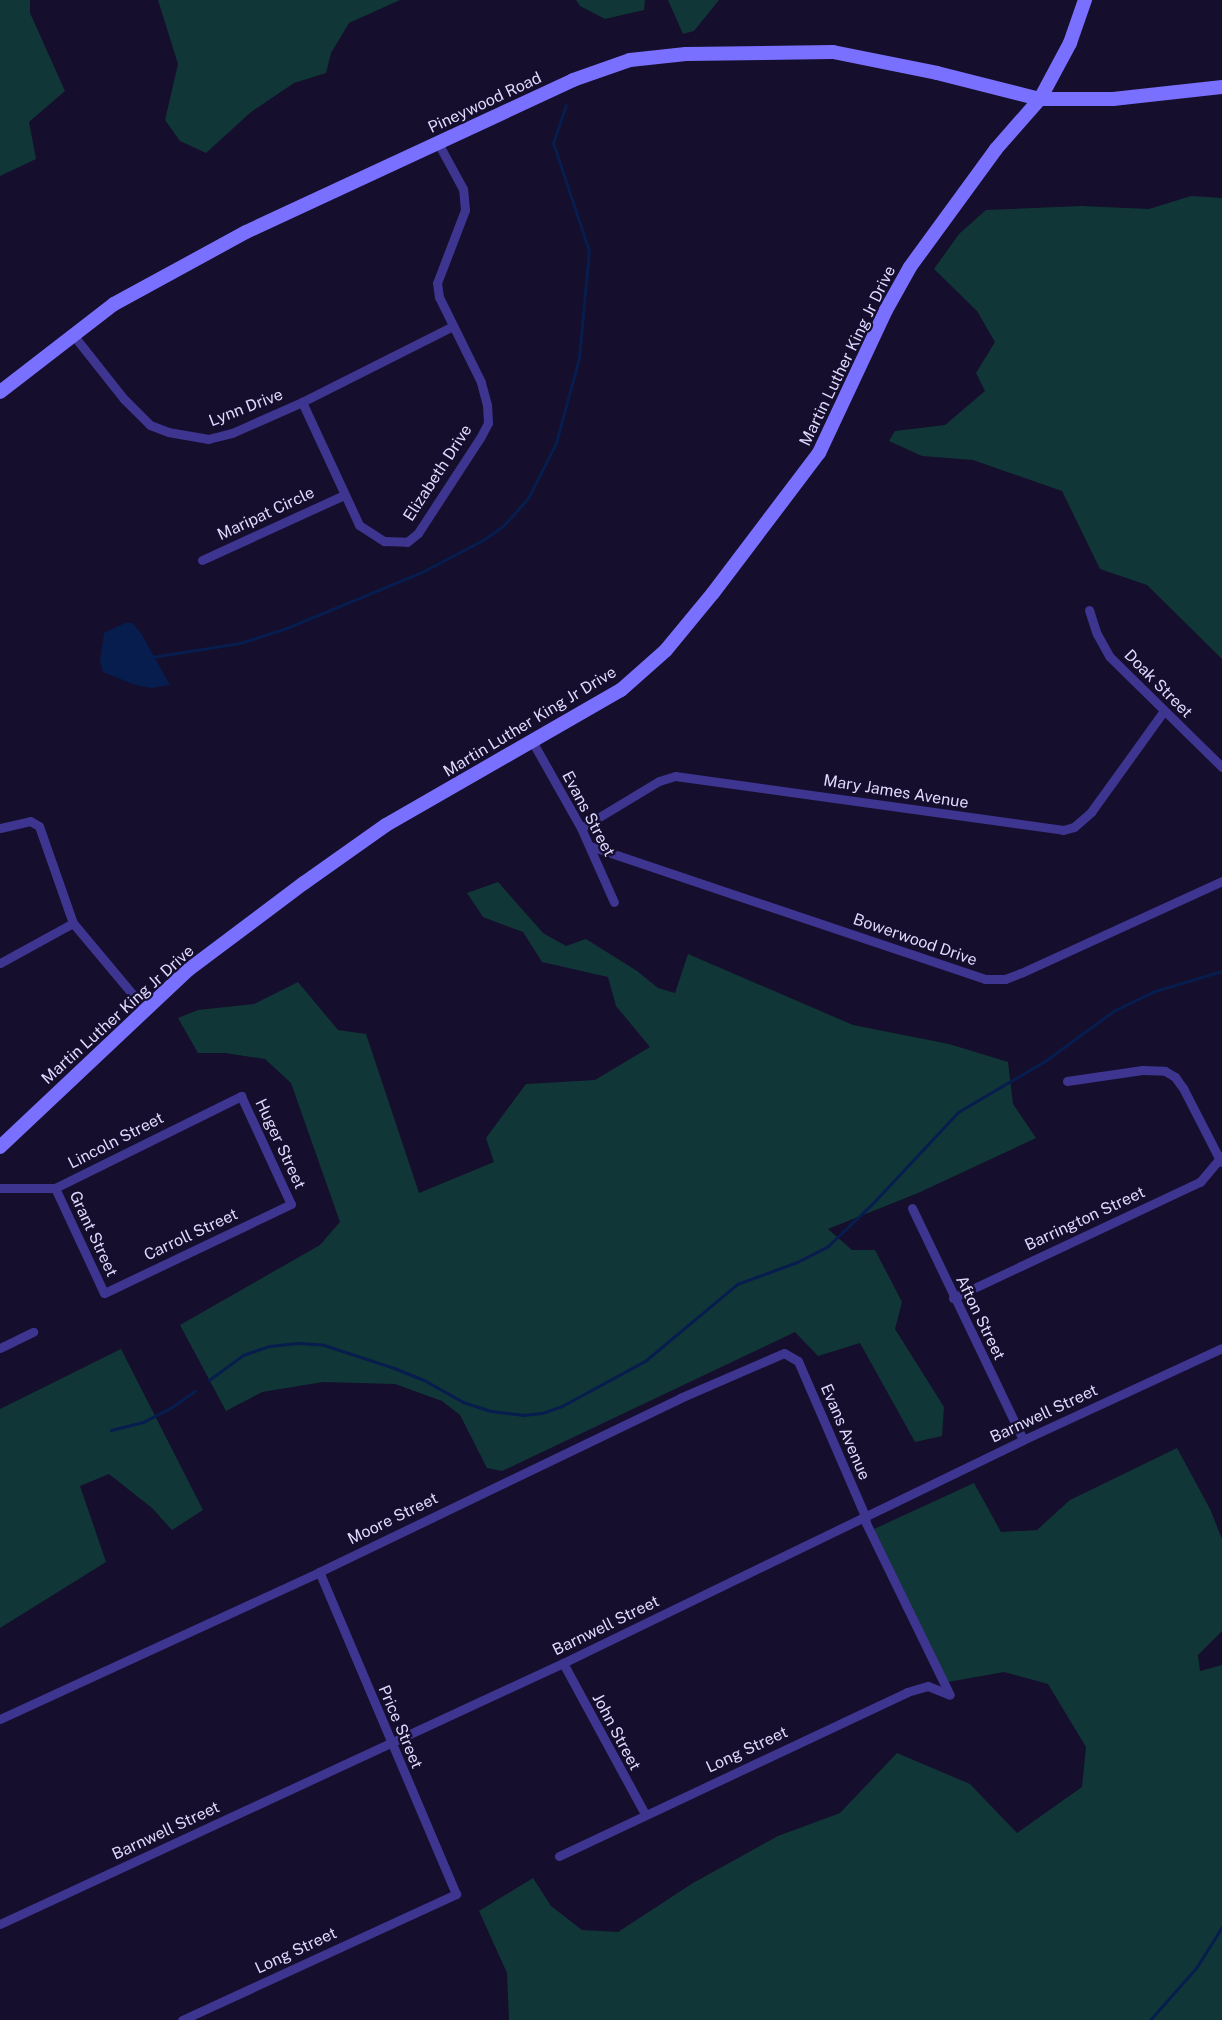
<!DOCTYPE html>
<html>
<head>
<meta charset="utf-8">
<style>
  body { margin:0 }
  #map { position:relative; width:1222px; height:2020px; overflow:hidden; background:#150e2c; font-family:"Public Sans",sans-serif }
  div>[style] { position:absolute }
  .green>* { inset:0; background:#113637 }
  .water>* { inset:0; background:#061d4e }
  .stream>* { height:3px; margin:-1.5px; padding:0 1.5px; transform-origin:1.5px; border-radius:1.5px; background:#061d4e }
  .street>* { height:9px; margin:-4.5px; padding:0 4.5px; transform-origin:4.5px; border-radius:4.5px; background:#3d358f }
  .secondary>* { height:14px; margin:-7px; padding:0 7px; transform-origin:7px; border-radius:7px; background:#7a70ff }
  span { translate:-50% -50%; white-space:nowrap; text-align:center; line-height:1.15; -webkit-text-stroke:4.5px #150e2c; paint-order:stroke }
  .street-label { font-size:16px; color:#dfd9ff }
</style>
</head>
<body>
<div id="map">
  <div class="green">
    <div style="clip-path:polygon(0 0,30px 0,30px 13px,65px 91px,29px 122px,36px 159px,0 176px)"></div>
    <div style="clip-path:polygon(158px 0,400px 0,349px 23px,331px 53px,326px 73px,294px 83px,251px 112px,206px 153px,180px 141px,165px 120px,178px 64px)"></div>
    <div style="clip-path:polygon(576px 0,645px 0,644px 10px,605px 19px,580px 6px)"></div>
    <div style="clip-path:polygon(668px 0,719px 0,694px 31px,683px 34px)"></div>
    <div style="clip-path:polygon(1191px 196px,1222px 198px,1222px 659px,1147px 585px,1100px 569px,1062px 491px,973px 460px,922px 456px,889px 441px,895px 431px,945px 425px,985px 391px,976px 373px,995px 342px,977px 311px,934px 269px,959px 234px,986px 210px,1081px 206px,1149px 209px)"></div>
    <div style="clip-path:polygon(498px 882px,543px 933px,566px 946px,586px 939px,637px 971px,658px 988px,675px 993px,688px 954px,853px 1025px,949px 1044px,1008px 1062px,1013px 1104px,1036px 1138px,918px 1193px,828px 1229px,852px 1250px,875px 1250px,902px 1302px,895px 1329px,944px 1407px,942px 1436px,915px 1442px,860px 1343px,818px 1356px,795px 1332px,502px 1471px,487px 1468px,460px 1415px,442px 1401px,395px 1384px,323px 1382px,262px 1392px,226px 1411px,180px 1325px,320px 1245px,340px 1222px,291px 1083px,265px 1059px,225px 1053px,198px 1053px,178px 1018px,198px 1010px,254px 1004px,298px 982px,338px 1030px,366px 1034px,419px 1193px,494px 1162px,486px 1138px,526px 1084px,595px 1080px,650px 1047px,616px 1006px,608px 977px,542px 962px,523px 932px,483px 917px,467px 893px)"></div>
    <div style="clip-path:polygon(121px 1349px,203px 1510px,172px 1530px,152px 1508px,109px 1474px,80px 1486px,106px 1562px,0 1628px,0 1409px)"></div>
    <div style="clip-path:polygon(1177px 1448px,1210px 1509px,1222px 1539px,1222px 1631px,1198px 1655px,1200px 1671px,1222px 1665px,1222px 2020px,509px 2020px,507px 1973px,479px 1911px,533px 1878px,551px 1906px,582px 1930px,618px 1932px,693px 1883px,778px 1836px,840px 1813px,897px 1753px,970px 1784px,1017px 1833px,1082px 1787px,1086px 1747px,1048px 1684px,1004px 1672px,948px 1682px,874px 1529px,974px 1483px,1001px 1532px,1037px 1530px,1070px 1500px)"></div>
  </div>
  <div class="water">
    <div style="clip-path:polygon(125px 623px,133px 623px,142px 635px,170px 685px,152px 688px,135px 685px,103px 672px,100px 660px,104px 633px)"></div>
  </div>
  <div class="stream">
    <div style="left:152px;top:657px;width:89px;rotate:-9deg"></div>
    <div style="left:240px;top:643px;width:46px;rotate:-17.7deg"></div>
    <div style="left:284px;top:629px;width:149px;rotate:-22.4deg"></div>
    <div style="left:422px;top:572px;width:69px;rotate:-27.7deg"></div>
    <div style="left:483px;top:540px;width:24px;rotate:-35deg"></div>
    <div style="left:503px;top:526px;width:38px;rotate:-48deg"></div>
    <div style="left:528px;top:498px;width:62px;rotate:-63deg"></div>
    <div style="left:556px;top:443px;width:88px;rotate:-74.9deg"></div>
    <div style="left:579px;top:358px;width:107px;rotate:-84.7deg"></div>
    <div style="left:589px;top:251px;width:114px;rotate:-108.4deg"></div>
    <div style="left:553px;top:143px;width:40px;rotate:-71.1deg"></div>
    <div style="left:209px;top:1380px;width:42px;rotate:-36.3deg"></div>
    <div style="left:243px;top:1355px;width:28px;rotate:-19deg"></div>
    <div style="left:269px;top:1346px;width:29px;rotate:-6deg"></div>
    <div style="left:298px;top:1343px;width:26px;rotate:4deg"></div>
    <div style="left:324px;top:1345px;width:74px;rotate:18.2deg"></div>
    <div style="left:394px;top:1368px;width:32px;rotate:22deg"></div>
    <div style="left:424px;top:1380px;width:45px;rotate:29.4deg"></div>
    <div style="left:463px;top:1402px;width:29px;rotate:18deg"></div>
    <div style="left:491px;top:1411px;width:31px;rotate:7deg"></div>
    <div style="left:522px;top:1415px;width:20px;rotate:-6deg"></div>
    <div style="left:542px;top:1413px;width:21px;rotate:-19deg"></div>
    <div style="left:562px;top:1406px;width:94px;rotate:-28.5deg"></div>
    <div style="left:645px;top:1361px;width:120px;rotate:-39.9deg"></div>
    <div style="left:737px;top:1284px;width:64px;rotate:-20.1deg"></div>
    <div style="left:797px;top:1262px;width:35px;rotate:-27deg"></div>
    <div style="left:828px;top:1246px;width:61px;rotate:-43.7deg"></div>
    <div style="left:872px;top:1204px;width:126px;rotate:-46.9deg"></div>
    <div style="left:958px;top:1112px;width:101px;rotate:-30.4deg"></div>
    <div style="left:1045px;top:1061px;width:87px;rotate:-36.1deg"></div>
    <div style="left:1115px;top:1010px;width:44px;rotate:-25.4deg"></div>
    <div style="left:1155px;top:991px;width:70px;rotate:-16.6deg"></div>
    <div style="left:111px;top:1430px;width:33px;rotate:-14deg"></div>
    <div style="left:143px;top:1422px;width:29px;rotate:-27deg"></div>
    <div style="left:169px;top:1409px;width:32px;rotate:-35deg"></div>
    <div style="left:1150px;top:2020px;width:69px;rotate:-48.5deg"></div>
    <div style="left:1196px;top:1968px;width:49px;rotate:-57.6deg"></div>
  </div>
  <div class="street">
    <div style="left:74px;top:336px;width:80px;rotate:51.6deg"></div>
    <div style="left:124px;top:399px;width:37px;rotate:45deg"></div>
    <div style="left:150px;top:425px;width:19px;rotate:21deg"></div>
    <div style="left:168px;top:432px;width:41px;rotate:9.9deg"></div>
    <div style="left:208px;top:439px;width:25px;rotate:-14deg"></div>
    <div style="left:232px;top:433px;width:77px;rotate:-23.9deg"></div>
    <div style="left:302px;top:402px;width:169px;rotate:-26.7deg"></div>
    <div style="left:302px;top:402px;width:136px;rotate:65.1deg"></div>
    <div style="left:359px;top:525px;width:30px;rotate:33deg"></div>
    <div style="left:384px;top:541px;width:23px;rotate:2deg"></div>
    <div style="left:407px;top:542px;width:14px;rotate:-39deg"></div>
    <div style="left:418px;top:533px;width:113px;rotate:-56.9deg"></div>
    <div style="left:480px;top:438px;width:17px;rotate:-62deg"></div>
    <div style="left:488px;top:423px;width:18px;rotate:-93deg"></div>
    <div style="left:487px;top:405px;width:24px;rotate:-105deg"></div>
    <div style="left:481px;top:382px;width:95px;rotate:-116.3deg"></div>
    <div style="left:439px;top:297px;width:14px;rotate:-98deg"></div>
    <div style="left:437px;top:283px;width:78px;rotate:-69deg"></div>
    <div style="left:465px;top:210px;width:21px;rotate:-95deg"></div>
    <div style="left:463px;top:189px;width:52px;rotate:-118.5deg"></div>
    <div style="left:202px;top:560px;width:156px;rotate:-24.6deg"></div>
    <div style="left:1089px;top:610px;width:25px;rotate:72deg"></div>
    <div style="left:1097px;top:634px;width:26px;rotate:61deg"></div>
    <div style="left:1110px;top:657px;width:157px;rotate:44.5deg"></div>
    <div style="left:532px;top:741px;width:100px;rotate:60.6deg"></div>
    <div style="left:581px;top:828px;width:81px;rotate:66deg"></div>
    <div style="left:0;top:828px;width:31px;rotate:-13deg"></div>
    <div style="left:30px;top:821px;width:10px;rotate:29deg"></div>
    <div style="left:39px;top:826px;width:103px;rotate:70.7deg"></div>
    <div style="left:73px;top:923px;width:112px;rotate:50.1deg"></div>
    <div style="left:581px;top:828px;width:91px;rotate:-31.1deg"></div>
    <div style="left:659px;top:781px;width:17px;rotate:-17deg"></div>
    <div style="left:675px;top:776px;width:392px;rotate:7.9deg"></div>
    <div style="left:1063px;top:830px;width:11px;rotate:-15deg"></div>
    <div style="left:1074px;top:827px;width:23px;rotate:-41deg"></div>
    <div style="left:1091px;top:812px;width:123px;rotate:-54.2deg"></div>
    <div style="left:590px;top:846px;width:417px;rotate:18.6deg"></div>
    <div style="left:985px;top:979px;width:20px"></div>
    <div style="left:1005px;top:979px;width:17px;rotate:-21deg"></div>
    <div style="left:1021px;top:973px;width:221px;rotate:-24.6deg"></div>
    <div style="left:0;top:963px;width:83px;rotate:-28.7deg"></div>
    <div style="left:1067px;top:1081px;width:76px;rotate:-8.3deg"></div>
    <div style="left:1142px;top:1070px;width:23px;rotate:2deg"></div>
    <div style="left:1165px;top:1071px;width:12px;rotate:31deg"></div>
    <div style="left:1175px;top:1077px;width:14px;rotate:54deg"></div>
    <div style="left:1183px;top:1088px;width:83px;rotate:62.8deg"></div>
    <div style="left:0;top:1188px;width:55px"></div>
    <div style="left:55px;top:1188px;width:208px;rotate:-26.3deg"></div>
    <div style="left:241px;top:1096px;width:119px;rotate:65.2deg"></div>
    <div style="left:291px;top:1204px;width:207px;rotate:154.5deg"></div>
    <div style="left:104px;top:1293px;width:116px;rotate:-115deg"></div>
    <div style="left:912px;top:1208px;width:257px;rotate:64.4deg"></div>
    <div style="left:953px;top:1298px;width:273px;rotate:-25.2deg"></div>
    <div style="left:1200px;top:1182px;width:34px;rotate:-50deg"></div>
    <div style="left:0;top:1348px;width:37px;rotate:-26deg"></div>
    <div style="left:563px;top:1663px;width:172px;rotate:61.5deg"></div>
    <div style="left:0;top:1719px;width:351px;rotate:-24.7deg"></div>
    <div style="left:319px;top:1572px;width:401px;rotate:-25.7deg"></div>
    <div style="left:680px;top:1398px;width:113px;rotate:-23.4deg"></div>
    <div style="left:784px;top:1353px;width:16px;rotate:30deg"></div>
    <div style="left:798px;top:1361px;width:169px;rotate:66.6deg"></div>
    <div style="left:865px;top:1516px;width:7px;rotate:82deg"></div>
    <div style="left:866px;top:1523px;width:191px;rotate:64deg"></div>
    <div style="left:559px;top:1856px;width:385px;rotate:-25.2deg"></div>
    <div style="left:907px;top:1692px;width:22px;rotate:-16deg"></div>
    <div style="left:928px;top:1686px;width:22px;rotate:22deg"></div>
    <div style="left:0;top:1924px;width:621px;rotate:-24.87deg"></div>
    <div style="left:563px;top:1663px;width:511px;rotate:-25.86deg"></div>
    <div style="left:1023px;top:1440px;width:219px;rotate:-24.8deg"></div>
    <div style="left:182px;top:2020px;width:302px;rotate:-24.7deg"></div>
    <div style="left:456px;top:1894px;width:350px;rotate:-113deg"></div>
  </div>
  <div class="secondary">
    <div style="left:0;top:392px;width:144px;rotate:-37.7deg"></div>
    <div style="left:114px;top:304px;width:150px;rotate:-28.6deg"></div>
    <div style="left:246px;top:232px;width:361px;rotate:-24.9deg"></div>
    <div style="left:573px;top:80px;width:60px;rotate:-19.3deg"></div>
    <div style="left:630px;top:60px;width:56px;rotate:-6.1deg"></div>
    <div style="left:686px;top:54px;width:147px;rotate:-0.8deg"></div>
    <div style="left:833px;top:52px;width:106px;rotate:11.4deg"></div>
    <div style="left:937px;top:73px;width:106px;rotate:14.2deg"></div>
    <div style="left:1040px;top:99px;width:73px"></div>
    <div style="left:1113px;top:99px;width:110px;rotate:-6.3deg"></div>
    <div style="left:0;top:1147px;width:258px;rotate:-43.3deg"></div>
    <div style="left:188px;top:970px;width:145px;rotate:-36.9deg"></div>
    <div style="left:304px;top:883px;width:100px;rotate:-35.3deg"></div>
    <div style="left:386px;top:825px;width:271px;rotate:-29.9deg"></div>
    <div style="left:621px;top:690px;width:60px;rotate:-41.6deg"></div>
    <div style="left:666px;top:650px;width:74px;rotate:-50.5deg"></div>
    <div style="left:713px;top:593px;width:176px;rotate:-52.9deg"></div>
    <div style="left:819px;top:453px;width:158px;rotate:-64.9deg"></div>
    <div style="left:886px;top:310px;width:49px;rotate:-60.8deg"></div>
    <div style="left:910px;top:267px;width:146px;rotate:-53.9deg"></div>
    <div style="left:996px;top:149px;width:67px;rotate:-48.7deg"></div>
    <div style="left:1040px;top:99px;width:64px;rotate:-61.8deg"></div>
    <div style="left:1070px;top:43px;width:46px;rotate:-70.8deg"></div>
  </div>
  <div class="street-label">
    <span style="left:485px;top:103px;rotate:-25deg">Pineywood Road</span>
    <span style="left:848px;top:356px;rotate:-64deg">Martin Luther King Jr Drive</span>
    <span style="left:246px;top:408px;rotate:-21deg">Lynn Drive</span>
    <span style="left:438px;top:473px;rotate:-57deg">Elizabeth Drive</span>
    <span style="left:266px;top:514px;rotate:-25deg">Maripat Circle</span>
    <span style="left:1158px;top:684px;rotate:45deg">Doak Street</span>
    <span style="left:530px;top:722px;rotate:-31deg">Martin Luther King Jr Drive</span>
    <span style="left:896px;top:792px;rotate:9deg">Mary James Avenue</span>
    <span style="left:588px;top:814px;rotate:62deg">Evans Street</span>
    <span style="left:915px;top:940px;rotate:19deg">Bowerwood Drive</span>
    <span style="left:118px;top:1015px;rotate:-42deg">Martin Luther King Jr Drive</span>
    <span style="left:116px;top:1141px;rotate:-27deg">Lincoln Street</span>
    <span style="left:280px;top:1144px;rotate:65deg">Huger Street</span>
    <span style="left:1085px;top:1219px;rotate:-25deg">Barrington Street</span>
    <span style="left:93px;top:1234px;rotate:65deg">Grant Street</span>
    <span style="left:191px;top:1235px;rotate:-25deg">Carroll Street</span>
    <span style="left:980px;top:1318px;rotate:64deg">Afton Street</span>
    <span style="left:1044px;top:1414px;rotate:-25deg">Barnwell Street</span>
    <span style="left:845px;top:1432px;rotate:67deg">Evans Avenue</span>
    <span style="left:393px;top:1519px;rotate:-26deg">Moore Street</span>
    <span style="left:606px;top:1626px;rotate:-26deg">Barnwell Street</span>
    <span style="left:400px;top:1727px;rotate:67deg">Price Street</span>
    <span style="left:616px;top:1732px;rotate:62deg">John Street</span>
    <span style="left:747px;top:1750px;rotate:-25deg">Long Street</span>
    <span style="left:166px;top:1831px;rotate:-25deg">Barnwell Street</span>
    <span style="left:296px;top:1951px;rotate:-25deg">Long Street</span>
  </div>
</div>
</body>
</html>
